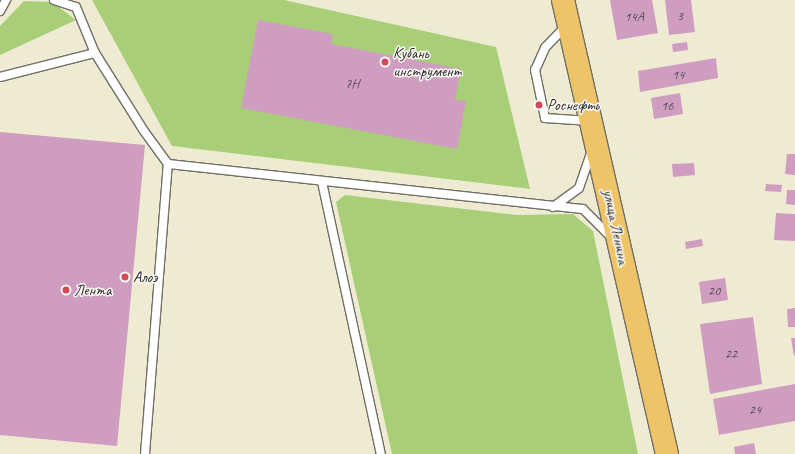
<!DOCTYPE html>
<html>
<head>
<meta charset="utf-8">
<style>
  body { margin:0 }
  #map { position:relative; width:795px; height:454px; overflow:hidden; background:#efebd3; font-family:Caveat,sans-serif }
  div>[style] { position:absolute }
  .green>* { inset:0; background:#a9ce78 }
  .building>* { inset:0; background:#cf9dc0 }
  .roads { filter:drop-shadow(1px 0 #706e66) drop-shadow(-1px 0 #706e66) drop-shadow(0 1px #706e66) drop-shadow(0 -1px #706e66) }
  .service>* { height:8px; margin:-4px; padding:0 4px; transform-origin:4px; border-radius:4px; background:#fff }
  .trunk>* { height:22px; margin:-11px; padding:0 11px; transform-origin:11px; border-radius:11px; background:#efc469 }
  .dots>* { width:11px; height:11px; translate:-50% -50%; box-sizing:border-box; border:2px solid #fdfcf7; border-radius:50% }
  span { translate:-50% -50%; white-space:nowrap; text-align:center; line-height:1.15; -webkit-text-stroke:3px #fdfcf7; paint-order:stroke }
  .number-label { font-size:14px; color:#544850 }
  .number-label span { -webkit-text-stroke-width:0 }
  .poi-label { font-size:16px; color:#2b2b2b }
  .left { translate:0 -50%; text-align:left }
  .street-label { font-size:16px; color:#2b2b2b }
</style>
</head>
<body>
<div id="map">
  <div class="green">
    <div style="clip-path:polygon(92px 0,284px 0,496px 47px,530px 189px,172px 146px)"></div>
    <div style="clip-path:polygon(24px 1px,52px 2px,76px 20px,0 55px,0 26px)"></div>
    <div style="clip-path:polygon(345px 195px,516px 215px,573px 214px,593px 231px,638px 454px,392px 454px,336px 202px)"></div>
  </div>
  <div class="building">
    <div style="clip-path:polygon(610px 0,652px 0,658px 33px,617px 40px)"></div>
    <div style="clip-path:polygon(665px 0,691px 0,695px 32px,669px 35px)"></div>
    <div style="clip-path:polygon(258px 20px,333px 34px,331px 44px,461px 69px,455px 100px,466px 101px,457px 149px,241px 108px)"></div>
    <div style="clip-path:polygon(687px 42px,688px 50px,673px 52px,672px 44px)"></div>
    <div style="clip-path:polygon(716px 58px,718px 78px,640px 92px,638px 71px)"></div>
    <div style="clip-path:polygon(680px 93px,683px 114px,654px 119px,651px 98px)"></div>
    <div style="clip-path:polygon(0 132px,145px 145px,117px 446px,0 435px)"></div>
    <div style="clip-path:polygon(787px 154px,795px 154px,795px 175px,785px 174px)"></div>
    <div style="clip-path:polygon(694px 163px,695px 175px,673px 177px,672px 164px)"></div>
    <div style="clip-path:polygon(766px 184px,782px 185px,781px 192px,765px 191px)"></div>
    <div style="clip-path:polygon(787px 190px,795px 190px,795px 205px,786px 204px)"></div>
    <div style="clip-path:polygon(776px 213px,795px 214px,795px 241px,774px 240px)"></div>
    <div style="clip-path:polygon(702px 239px,703px 246px,686px 249px,685px 242px)"></div>
    <div style="clip-path:polygon(725px 278px,728px 300px,702px 304px,699px 282px)"></div>
    <div style="clip-path:polygon(795px 308px,795px 327px,788px 327px,787px 309px)"></div>
    <div style="clip-path:polygon(753px 317px,762px 384px,710px 394px,700px 324px)"></div>
    <div style="clip-path:polygon(791px 338px,795px 338px,795px 355px,794px 356px)"></div>
    <div style="clip-path:polygon(795px 384px,795px 421px,719px 435px,713px 399px)"></div>
    <div style="clip-path:polygon(754px 443px,756px 454px,735px 454px,734px 447px)"></div>
  </div>
  <div class="roads">
    <div class="service">
      <div style="left:54px;top:0;width:23px;rotate:18deg"></div>
      <div style="left:76px;top:7px;width:50px;rotate:67.6deg"></div>
      <div style="left:0;top:11px;width:13px;rotate:-61deg"></div>
      <div style="left:566px;top:26px;width:30px;rotate:134deg"></div>
      <div style="left:545px;top:48px;width:24px;rotate:114deg"></div>
      <div style="left:535px;top:70px;width:49px;rotate:78.2deg"></div>
      <div style="left:545px;top:118px;width:45px;rotate:3.8deg"></div>
      <div style="left:0;top:77px;width:98px;rotate:-14.2deg"></div>
      <div style="left:95px;top:53px;width:92px;rotate:57.9deg"></div>
      <div style="left:144px;top:131px;width:41px;rotate:54deg"></div>
      <div style="left:322px;top:182px;width:278px;rotate:77.8deg"></div>
      <div style="left:553px;top:207px;width:32px;rotate:-36deg"></div>
      <div style="left:579px;top:188px;width:39px;rotate:-71deg"></div>
      <div style="left:145px;top:454px;width:291px;rotate:-85.5deg"></div>
      <div style="left:168px;top:164px;width:417px;rotate:6.2deg"></div>
      <div style="left:583px;top:209px;width:41px;rotate:45deg"></div>
    </div>
    <div class="trunk">
      <div style="left:563px;top:0;width:466px;rotate:77.1deg"></div>
    </div>
  </div>
  <div class="dots">
    <div style="left:385px;top:62px;background:#d1495b"></div>
    <div style="left:539px;top:105px;background:#d1495b"></div>
    <div style="left:125px;top:277px;background:#d1495b"></div>
    <div style="left:66px;top:290px;background:#d1495b"></div>
  </div>
  <div class="number-label">
    <span style="left:680px;top:16px">3</span>
    <span style="left:634px;top:17px">14А</span>
    <span style="left:678px;top:75px">14</span>
    <span style="left:352px;top:84px">7Н</span>
    <span style="left:667px;top:106px">16</span>
    <span style="left:714px;top:291px">20</span>
    <span style="left:731px;top:354px">22</span>
    <span style="left:755px;top:410px">24</span>
  </div>
  <div class="poi-label">
    <span class="left" style="left:393px;top:62px">Кубань<br>инструмент</span>
    <span class="left" style="left:547px;top:105px">Роснефть</span>
    <span class="left" style="left:133px;top:277px">Алоэ</span>
    <span class="left" style="left:74px;top:290px">Лента</span>
  </div>
  <div class="street-label">
    <span style="left:616px;top:227px;rotate:78deg">улица Ленина</span>
  </div>
</div>
</body>
</html>
